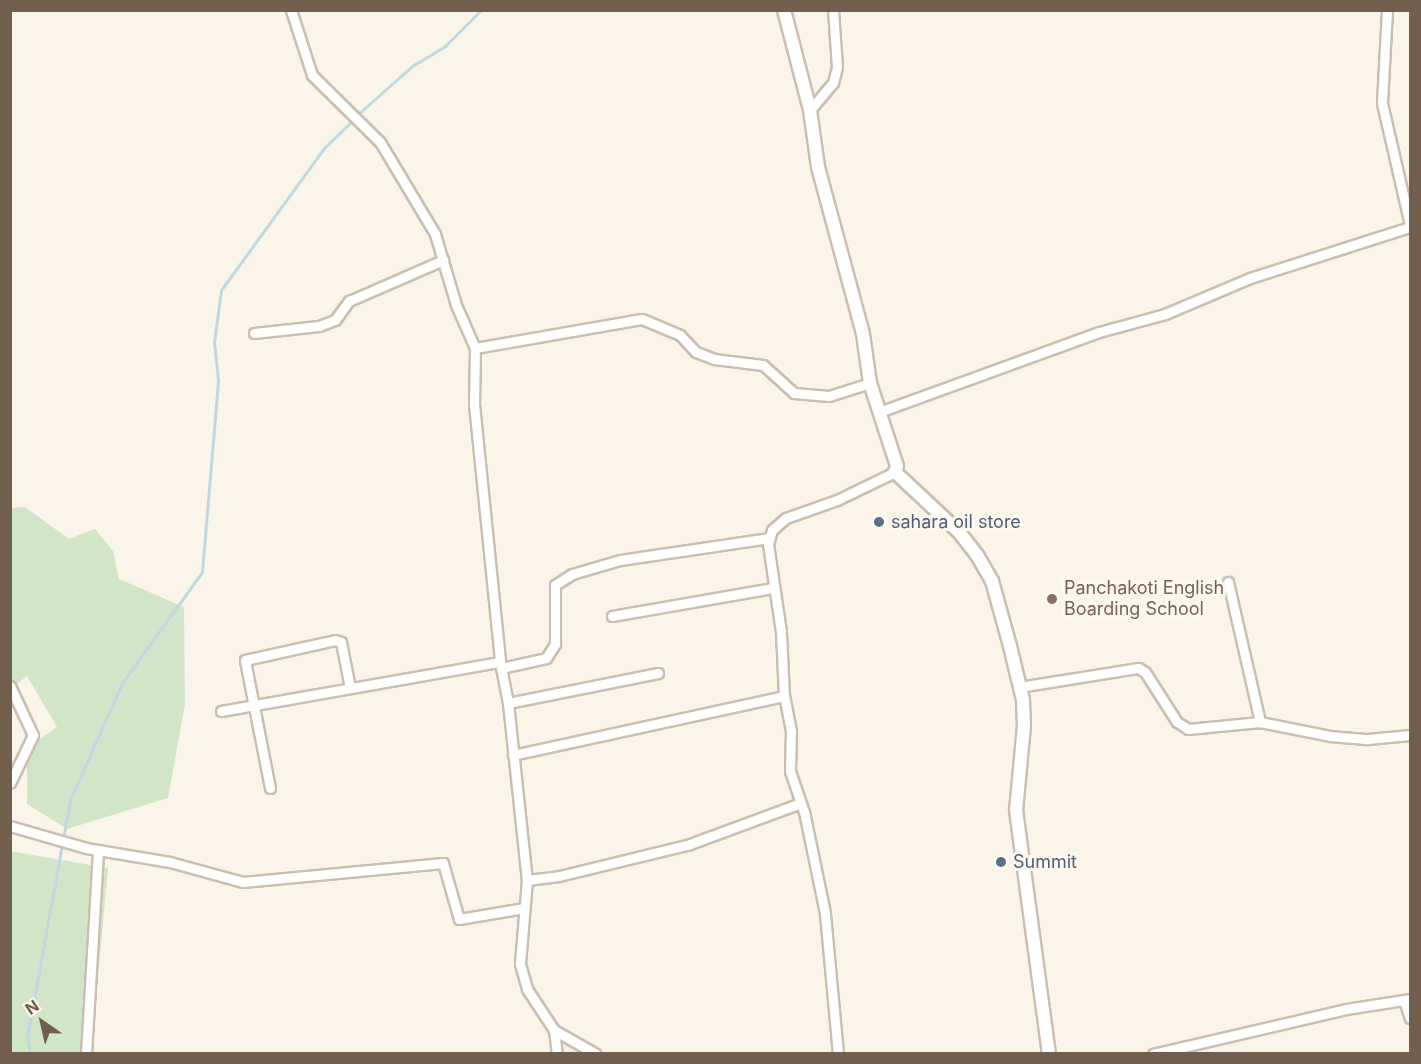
<!DOCTYPE html>
<html>
<head>
<meta charset="utf-8">
<style>
  body { margin:0 }
  #map { position:relative; width:1421px; height:1064px; overflow:hidden; background:#faf5e8; font-family:Inter,sans-serif }
  div>[style] { position:absolute }
  .green>* { inset:0; background:#d1e6c8 }
  .stream>* { height:3px; margin:-1.5px; padding:0 1.5px; transform-origin:1.5px; border-radius:1.5px; background:#bfd9e1 }
  .roads { filter:drop-shadow(2px 0 #cbbdaf) drop-shadow(-2px 0 #cbbdaf) drop-shadow(0 2px #cbbdaf) drop-shadow(0 -2px #cbbdaf) }
  .minor>* { height:9px; margin:-4.5px; padding:0 4.5px; transform-origin:4.5px; border-radius:4.5px; background:#fff }
  .tertiary>* { height:12px; margin:-6px; padding:0 6px; transform-origin:6px; border-radius:6px; background:#fff }
  .dots>* { width:16px; height:16px; translate:-50% -50%; box-sizing:border-box; border:3px solid #fdf8ee; border-radius:50% }
  span { translate:-50% -50%; white-space:nowrap; text-align:center; line-height:1.15; -webkit-text-stroke:6px #fdf8ee; paint-order:stroke }
  .service-label { font-size:18px; color:#4e5e75 }
  .left { translate:0 -50%; text-align:left }
  .education-label { font-size:18px; color:#785e54 }
  .frame { position:absolute; inset:0; border:12px solid #715e4f; pointer-events:none }
  .north { position:absolute; left:12px; top:992px; width:60px; height:60px; -webkit-text-stroke:4px #fdf8ee; paint-order:stroke; rotate:326deg; font-size:16px; font-weight:700; line-height:24px; text-align:center; color:#715e4f }
  .north::after { content:''; display:block; margin:auto; width:21px; height:27px; background:#715e4f; clip-path:polygon(50% 0,100% 100%,50% 72%,0 100%) }
</style>
</head>
<body>
<div id="map">
  <div class="green">
    <div style="clip-path:polygon(25px 507px,69px 539px,95px 529px,113px 551px,119px 579px,184px 607px,185px 704px,168px 798px,67px 829px,27px 804px,27px 748px,57px 727px,27px 676px,11px 689px,11px 508px)"></div>
    <div style="clip-path:polygon(10px 851px,108px 868px,91px 1053px,11px 1053px)"></div>
  </div>
  <div class="stream">
    <div style="left:357px;top:115px;width:74px;rotate:-41.7deg"></div>
    <div style="left:412px;top:66px;width:39px;rotate:-31deg"></div>
    <div style="left:445px;top:46px;width:51px;rotate:-45deg"></div>
    <div style="left:30px;top:1054px;width:17px;rotate:-100deg"></div>
    <div style="left:27px;top:1037px;width:241px;rotate:-79.7deg"></div>
    <div style="left:70px;top:800px;width:128px;rotate:-66deg"></div>
    <div style="left:122px;top:683px;width:137px;rotate:-54.2deg"></div>
    <div style="left:202px;top:572px;width:193px;rotate:-85.2deg"></div>
    <div style="left:218px;top:380px;width:38px;rotate:-96deg"></div>
    <div style="left:214px;top:342px;width:52px;rotate:-82.3deg"></div>
    <div style="left:221px;top:290px;width:175px;rotate:-54deg"></div>
    <div style="left:324px;top:148px;width:40px;rotate:-44deg"></div>
  </div>
  <div class="roads">
    <div class="minor">
      <div style="left:291px;top:10px;width:68px;rotate:72.1deg"></div>
      <div style="left:312px;top:75px;width:95px;rotate:44.6deg"></div>
      <div style="left:380px;top:142px;width:107px;rotate:59.1deg"></div>
      <div style="left:435px;top:234px;width:74px;rotate:73.5deg"></div>
      <div style="left:456px;top:305px;width:47px;rotate:66.2deg"></div>
      <div style="left:475px;top:348px;width:56px;rotate:91deg"></div>
      <div style="left:474px;top:404px;width:259px;rotate:84.2deg"></div>
      <div style="left:500px;top:662px;width:42px;rotate:79deg"></div>
      <div style="left:508px;top:703px;width:178px;rotate:83.9deg"></div>
      <div style="left:527px;top:880px;width:84px;rotate:94.8deg"></div>
      <div style="left:520px;top:964px;width:26px;rotate:74deg"></div>
      <div style="left:527px;top:989px;width:49px;rotate:56.6deg"></div>
      <div style="left:554px;top:1030px;width:48px;rotate:29.7deg"></div>
      <div style="left:1387px;top:10px;width:93px;rotate:93.1deg"></div>
      <div style="left:1382px;top:103px;width:125px;rotate:77.1deg"></div>
      <div style="left:810px;top:110px;width:35px;rotate:-50deg"></div>
      <div style="left:833px;top:83px;width:16px;rotate:-76deg"></div>
      <div style="left:837px;top:67px;width:57px;rotate:-94deg"></div>
      <div style="left:254px;top:333px;width:65px;rotate:-6.1deg"></div>
      <div style="left:319px;top:326px;width:17px;rotate:-21deg"></div>
      <div style="left:335px;top:320px;width:24px;rotate:-54deg"></div>
      <div style="left:349px;top:301px;width:103px;rotate:-23.6deg"></div>
      <div style="left:475px;top:348px;width:169px;rotate:-9.9deg"></div>
      <div style="left:642px;top:319px;width:41px;rotate:22.8deg"></div>
      <div style="left:680px;top:335px;width:23px;rotate:47deg"></div>
      <div style="left:696px;top:352px;width:19px;rotate:21deg"></div>
      <div style="left:714px;top:359px;width:49px;rotate:7deg"></div>
      <div style="left:763px;top:365px;width:42px;rotate:42.1deg"></div>
      <div style="left:794px;top:393px;width:35px;rotate:5deg"></div>
      <div style="left:829px;top:396px;width:43px;rotate:-17.6deg"></div>
      <div style="left:879px;top:412px;width:234px;rotate:-20deg"></div>
      <div style="left:1099px;top:332px;width:68px;rotate:-15.3deg"></div>
      <div style="left:1165px;top:314px;width:92px;rotate:-23deg"></div>
      <div style="left:1250px;top:278px;width:168px;rotate:-17.7deg"></div>
      <div style="left:1228px;top:582px;width:144px;rotate:77.1deg"></div>
      <div style="left:612px;top:616px;width:163px;rotate:-9.9deg"></div>
      <div style="left:501px;top:668px;width:46px;rotate:-12.5deg"></div>
      <div style="left:546px;top:658px;width:17px;rotate:-57deg"></div>
      <div style="left:555px;top:644px;width:59px;rotate:-90deg"></div>
      <div style="left:555px;top:585px;width:20px;rotate:-33deg"></div>
      <div style="left:572px;top:574px;width:50px;rotate:-16.3deg"></div>
      <div style="left:620px;top:560px;width:151px;rotate:-8.4deg"></div>
      <div style="left:10px;top:686px;width:54px;rotate:64.9deg"></div>
      <div style="left:33px;top:735px;width:53px;rotate:115.6deg"></div>
      <div style="left:1019px;top:687px;width:121px;rotate:-9.1deg"></div>
      <div style="left:1138px;top:668px;width:8px;rotate:30deg"></div>
      <div style="left:1145px;top:672px;width:59px;rotate:57.4deg"></div>
      <div style="left:1177px;top:722px;width:13px;rotate:32deg"></div>
      <div style="left:1188px;top:729px;width:72px;rotate:-5.6deg"></div>
      <div style="left:1260px;top:722px;width:71px;rotate:11.3deg"></div>
      <div style="left:1330px;top:736px;width:38px;rotate:5deg"></div>
      <div style="left:1368px;top:739px;width:42px;rotate:-5.4deg"></div>
      <div style="left:508px;top:703px;width:153px;rotate:-11.3deg"></div>
      <div style="left:221px;top:711px;width:283px;rotate:-10deg"></div>
      <div style="left:513px;top:755px;width:277px;rotate:-12.3deg"></div>
      <div style="left:270px;top:788px;width:130px;rotate:-101.1deg"></div>
      <div style="left:245px;top:660px;width:92px;rotate:-12.5deg"></div>
      <div style="left:335px;top:640px;width:6px;rotate:18deg"></div>
      <div style="left:341px;top:642px;width:47px;rotate:78.9deg"></div>
      <div style="left:10px;top:826px;width:79px;rotate:16.1deg"></div>
      <div style="left:86px;top:848px;width:85px;rotate:9.5deg"></div>
      <div style="left:170px;top:862px;width:76px;rotate:15.3deg"></div>
      <div style="left:243px;top:882px;width:201px;rotate:-5.4deg"></div>
      <div style="left:443px;top:863px;width:58px;rotate:74.1deg"></div>
      <div style="left:459px;top:919px;width:66px;rotate:-9.6deg"></div>
      <div style="left:527px;top:880px;width:32px;rotate:-7deg"></div>
      <div style="left:559px;top:876px;width:135px;rotate:-13.7deg"></div>
      <div style="left:690px;top:844px;width:118px;rotate:-20.3deg"></div>
      <div style="left:1404px;top:1000px;width:19px;rotate:72deg"></div>
      <div style="left:554px;top:1030px;width:24px;rotate:83deg"></div>
      <div style="left:86px;top:1054px;width:204px;rotate:-86.6deg"></div>
      <div style="left:838px;top:1054px;width:142px;rotate:-95.3deg"></div>
      <div style="left:825px;top:913px;width:103px;rotate:-101.7deg"></div>
      <div style="left:804px;top:812px;width:43px;rotate:-108.9deg"></div>
      <div style="left:790px;top:771px;width:40px;rotate:-88.6deg"></div>
      <div style="left:791px;top:731px;width:36px;rotate:-101deg"></div>
      <div style="left:784px;top:696px;width:64px;rotate:-92.7deg"></div>
      <div style="left:781px;top:632px;width:89px;rotate:-98.4deg"></div>
      <div style="left:768px;top:544px;width:15px;rotate:-74deg"></div>
      <div style="left:772px;top:530px;width:18px;rotate:-41deg"></div>
      <div style="left:786px;top:518px;width:54px;rotate:-19.4deg"></div>
      <div style="left:837px;top:500px;width:64px;rotate:-25.8deg"></div>
      <div style="left:1153px;top:1054px;width:198px;rotate:-13.1deg"></div>
      <div style="left:1346px;top:1009px;width:65px;rotate:-8.9deg"></div>
    </div>
    <div class="tertiary">
      <div style="left:784px;top:10px;width:103px;rotate:75.4deg"></div>
      <div style="left:810px;top:110px;width:58px;rotate:82deg"></div>
      <div style="left:818px;top:167px;width:173px;rotate:74.9deg"></div>
      <div style="left:863px;top:334px;width:49px;rotate:81.9deg"></div>
      <div style="left:870px;top:383px;width:87px;rotate:72deg"></div>
      <div style="left:897px;top:466px;width:6px;rotate:108deg"></div>
      <div style="left:895px;top:472px;width:88px;rotate:43.2deg"></div>
      <div style="left:959px;top:532px;width:29px;rotate:52deg"></div>
      <div style="left:977px;top:555px;width:30px;rotate:60deg"></div>
      <div style="left:992px;top:581px;width:67px;rotate:74.5deg"></div>
      <div style="left:1010px;top:646px;width:56px;rotate:76.5deg"></div>
      <div style="left:1023px;top:700px;width:26px;rotate:88deg"></div>
      <div style="left:1024px;top:726px;width:84px;rotate:95.4deg"></div>
      <div style="left:1016px;top:810px;width:246px;rotate:82.3deg"></div>
    </div>
  </div>
  <div class="dots">
    <div style="left:879px;top:522px;background:#5c6f8a"></div>
    <div style="left:1052px;top:599px;background:#8d6e63"></div>
    <div style="left:1001px;top:862px;background:#5c6f8a"></div>
  </div>
  <div class="service-label">
    <span class="left" style="left:891px;top:522px">sahara oil store</span>
    <span class="left" style="left:1013px;top:862px">Summit</span>
  </div>
  <div class="education-label">
    <span class="left" style="left:1064px;top:599px">Panchakoti English<br>Boarding School</span>
  </div>
  <div class="frame"></div>
  <div class="north">N</div>
</div>
</body>
</html>
